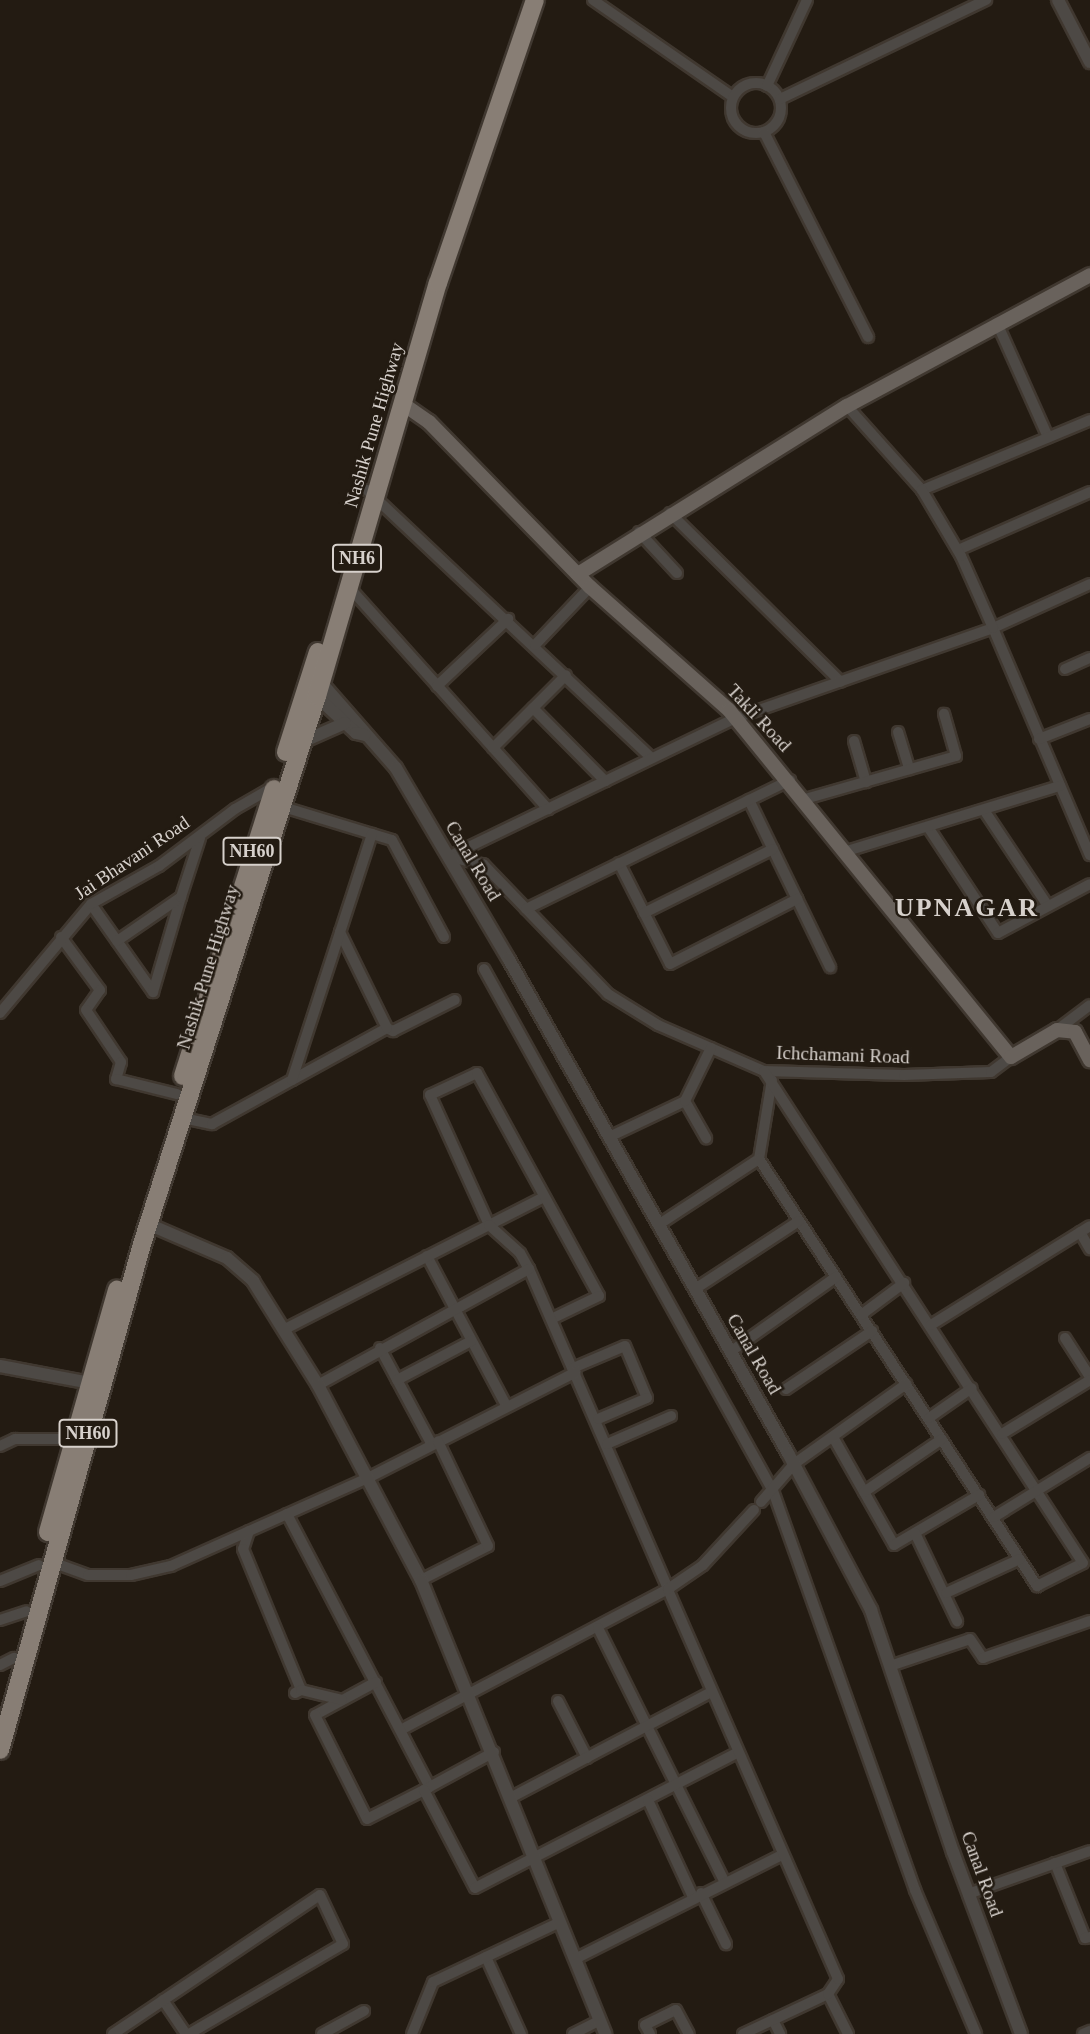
<!DOCTYPE html>
<html>
<head>
<meta charset="utf-8">
<style>
  body { margin:0 }
  #map { position:relative; width:1090px; height:2034px; overflow:hidden; background:#231b12; font-family:Georgia,serif }
  div>[style] { position:absolute }
  .roads { filter:drop-shadow(2px 0 #403830) drop-shadow(-2px 0 #403830) drop-shadow(0 2px #403830) drop-shadow(0 -2px #403830) }
  .minor>* { height:10px; margin:-5px; padding:0 5px; transform-origin:5px; border-radius:5px; background:#4d4945 }
  .minor>.ring { margin:-5px; padding:0; box-sizing:content-box; background:none; border:10px solid #4d4945; border-radius:50% }
  .tertiary>* { height:12px; margin:-6px; padding:0 6px; transform-origin:6px; border-radius:6px; background:#4d4945 }
  .secondary>* { height:14px; margin:-7px; padding:0 7px; transform-origin:7px; border-radius:7px; background:#69625c }
  .trunk>* { height:18px; margin:-9px; padding:0 9px; transform-origin:9px; border-radius:9px; background:#887e75 }
  span { translate:-50% -50%; white-space:nowrap; text-align:center; line-height:1.15; -webkit-text-stroke:5px #231b12; paint-order:stroke }
  .shield-label span { padding:2px 5px; background:#231b12; border:2px solid; border-radius:5px; -webkit-text-stroke-width:0 }
  .shield-label { font-size:18px; color:#d7d1cc; font-weight:700 }
  .street-label { font-size:19px; color:#d7d1cc }
  .district-label { font-size:26px; color:#d7d1cc; font-weight:700; letter-spacing:2px }
</style>
</head>
<body>
<div id="map">
  <div class="roads">
    <div class="minor">
      <div style="left:593px;top:0;width:170px;rotate:34.7deg"></div>
      <div class="ring" style="left:731px;top:83px;width:40px;height:40px"></div>
      <div style="left:767px;top:86px;width:95px;rotate:-65.1deg"></div>
      <div style="left:780px;top:99px;width:229px;rotate:-25.7deg"></div>
      <div style="left:764px;top:132px;width:230px;rotate:63.1deg"></div>
      <div style="left:997px;top:323px;width:125px;rotate:65.9deg"></div>
      <div style="left:847px;top:406px;width:113px;rotate:48.2deg"></div>
      <div style="left:922px;top:490px;width:182px;rotate:-22.6deg"></div>
      <div style="left:367px;top:490px;width:390px;rotate:43.3deg"></div>
      <div style="left:670px;top:513px;width:240px;rotate:44.7deg"></div>
      <div style="left:639px;top:532px;width:56px;rotate:47.2deg"></div>
      <div style="left:958px;top:550px;width:144px;rotate:-23.7deg"></div>
      <div style="left:1090px;top:584px;width:107px;rotate:155.6deg"></div>
      <div style="left:993px;top:628px;width:247px;rotate:66.9deg"></div>
      <div style="left:348px;top:586px;width:300px;rotate:48.1deg"></div>
      <div style="left:535px;top:645px;width:80px;rotate:-46.5deg"></div>
      <div style="left:1065px;top:669px;width:27px;rotate:-24deg"></div>
      <div style="left:437px;top:686px;width:98px;rotate:-43.3deg"></div>
      <div style="left:533px;top:708px;width:103px;rotate:45.4deg"></div>
      <div style="left:898px;top:732px;width:39px;rotate:73deg"></div>
      <div style="left:1039px;top:739px;width:55px;rotate:-21.4deg"></div>
      <div style="left:854px;top:741px;width:43px;rotate:73.7deg"></div>
      <div style="left:493px;top:748px;width:103px;rotate:-45deg"></div>
      <div style="left:805px;top:799px;width:157px;rotate:-15.9deg"></div>
      <div style="left:956px;top:756px;width:44px;rotate:-105.9deg"></div>
      <div style="left:749px;top:800px;width:186px;rotate:64.1deg"></div>
      <div style="left:280px;top:806px;width:117px;rotate:16.9deg"></div>
      <div style="left:392px;top:840px;width:110px;rotate:61.8deg"></div>
      <div style="left:984px;top:810px;width:115px;rotate:56.3deg"></div>
      <div style="left:928px;top:827px;width:127px;rotate:56.6deg"></div>
      <div style="left:998px;top:933px;width:104px;rotate:-28deg"></div>
      <div style="left:847px;top:851px;width:223px;rotate:-17deg"></div>
      <div style="left:448px;top:857px;width:320px;rotate:-25.8deg"></div>
      <div style="left:736px;top:718px;width:272px;rotate:-19.3deg"></div>
      <div style="left:993px;top:628px;width:79px;rotate:-114deg"></div>
      <div style="left:961px;top:556px;width:77px;rotate:-120.6deg"></div>
      <div style="left:449px;top:857px;width:35px;rotate:12deg"></div>
      <div style="left:483px;top:864px;width:180px;rotate:46.1deg"></div>
      <div style="left:608px;top:994px;width:59px;rotate:31.8deg"></div>
      <div style="left:658px;top:1025px;width:116px;rotate:23.5deg"></div>
      <div style="left:764px;top:1071px;width:140px;rotate:1.6deg"></div>
      <div style="left:904px;top:1075px;width:87px;rotate:-2deg"></div>
      <div style="left:991px;top:1072px;width:25px;rotate:-37deg"></div>
      <div style="left:619px;top:863px;width:113px;rotate:63.2deg"></div>
      <div style="left:670px;top:964px;width:143px;rotate:-27.1deg"></div>
      <div style="left:91px;top:904px;width:108px;rotate:54.8deg"></div>
      <div style="left:153px;top:992px;width:99px;rotate:-73.6deg"></div>
      <div style="left:526px;top:909px;width:294px;rotate:-26deg"></div>
      <div style="left:644px;top:913px;width:144px;rotate:-26.4deg"></div>
      <div style="left:61px;top:937px;width:66px;rotate:53.7deg"></div>
      <div style="left:100px;top:990px;width:24px;rotate:125deg"></div>
      <div style="left:86px;top:1010px;width:63px;rotate:56.1deg"></div>
      <div style="left:121px;top:1062px;width:18px;rotate:106deg"></div>
      <div style="left:116px;top:1079px;width:63px;rotate:13.8deg"></div>
      <div style="left:117px;top:941px;width:78px;rotate:-34.5deg"></div>
      <div style="left:181px;top:897px;width:62px;rotate:-72.1deg"></div>
      <div style="left:484px;top:969px;width:597px;rotate:61.03deg"></div>
      <div style="left:773px;top:1491px;width:424px;rotate:70.4deg"></div>
      <div style="left:915px;top:1890px;width:156px;rotate:67deg"></div>
      <div style="left:0;top:1013px;width:142px;rotate:-50.1deg"></div>
      <div style="left:91px;top:904px;width:78px;rotate:-29.2deg"></div>
      <div style="left:159px;top:866px;width:95px;rotate:-36.9deg"></div>
      <div style="left:235px;top:809px;width:46px;rotate:-29.9deg"></div>
      <div style="left:387px;top:1028px;width:7px;rotate:27deg"></div>
      <div style="left:393px;top:1031px;width:69px;rotate:-26.6deg"></div>
      <div style="left:1057px;top:1030px;width:41px;rotate:-37.1deg"></div>
      <div style="left:292px;top:1080px;width:108px;rotate:-28.7deg"></div>
      <div style="left:387px;top:1028px;width:107px;rotate:-116.1deg"></div>
      <div style="left:685px;top:1101px;width:43px;rotate:60.4deg"></div>
      <div style="left:183px;top:1118px;width:30px;rotate:12deg"></div>
      <div style="left:212px;top:1124px;width:91px;rotate:-28.8deg"></div>
      <div style="left:292px;top:1080px;width:259px;rotate:-72deg"></div>
      <div style="left:609px;top:1137px;width:84px;rotate:-25.3deg"></div>
      <div style="left:685px;top:1101px;width:59px;rotate:-63.9deg"></div>
      <div style="left:759px;top:1159px;width:80px;rotate:-80.7deg"></div>
      <div style="left:544px;top:1197px;width:62px;rotate:153deg"></div>
      <div style="left:489px;top:1225px;width:143px;rotate:-114.4deg"></div>
      <div style="left:430px;top:1095px;width:52px;rotate:-25.1deg"></div>
      <div style="left:477px;top:1073px;width:254px;rotate:61.3deg"></div>
      <div style="left:599px;top:1296px;width:53px;rotate:154.4deg"></div>
      <div style="left:658px;top:1225px;width:121px;rotate:-33.2deg"></div>
      <div style="left:759px;top:1159px;width:510px;rotate:56.93deg"></div>
      <div style="left:1037px;top:1586px;width:51px;rotate:-26.6deg"></div>
      <div style="left:1083px;top:1563px;width:586px;rotate:-122.96deg"></div>
      <div style="left:1080px;top:1232px;width:20px;rotate:60deg"></div>
      <div style="left:427px;top:1256px;width:169px;rotate:62.1deg"></div>
      <div style="left:695px;top:1289px;width:124px;rotate:-33.2deg"></div>
      <div style="left:861px;top:1315px;width:54px;rotate:-36.7deg"></div>
      <div style="left:931px;top:1325px;width:187px;rotate:-31.9deg"></div>
      <div style="left:285px;top:1329px;width:229px;rotate:-27deg"></div>
      <div style="left:489px;top:1225px;width:42px;rotate:42.1deg"></div>
      <div style="left:520px;top:1253px;width:18px;rotate:61deg"></div>
      <div style="left:529px;top:1269px;width:349px;rotate:66.5deg"></div>
      <div style="left:668px;top:1589px;width:302px;rotate:152.2deg"></div>
      <div style="left:1065px;top:1338px;width:46px;rotate:57.3deg"></div>
      <div style="left:380px;top:1348px;width:110px;rotate:61.8deg"></div>
      <div style="left:730px;top:1352px;width:130px;rotate:-35.3deg"></div>
      <div style="left:573px;top:1368px;width:56px;rotate:-22.9deg"></div>
      <div style="left:625px;top:1346px;width:56px;rotate:67.1deg"></div>
      <div style="left:647px;top:1398px;width:53px;rotate:156.8deg"></div>
      <div style="left:397px;top:1380px;width:84px;rotate:-27.8deg"></div>
      <div style="left:318px;top:1385px;width:241px;rotate:-28.8deg"></div>
      <div style="left:786px;top:1389px;width:104px;rotate:-34deg"></div>
      <div style="left:929px;top:1418px;width:52px;rotate:-34.9deg"></div>
      <div style="left:1002px;top:1434px;width:103px;rotate:-31.5deg"></div>
      <div style="left:833px;top:1437px;width:124px;rotate:60.5deg"></div>
      <div style="left:894px;top:1545px;width:99px;rotate:-30.5deg"></div>
      <div style="left:607px;top:1444px;width:70px;rotate:-23.6deg"></div>
      <div style="left:0;top:1446px;width:17px;rotate:-25deg"></div>
      <div style="left:15px;top:1439px;width:58px"></div>
      <div style="left:864px;top:1492px;width:94px;rotate:-34.2deg"></div>
      <div style="left:761px;top:1502px;width:50px;rotate:-49deg"></div>
      <div style="left:794px;top:1464px;width:138px;rotate:-35.5deg"></div>
      <div style="left:287px;top:1514px;width:308px;rotate:62.4deg"></div>
      <div style="left:994px;top:1517px;width:113px;rotate:-31.6deg"></div>
      <div style="left:249px;top:1531px;width:19px;rotate:108deg"></div>
      <div style="left:243px;top:1549px;width:152px;rotate:67.6deg"></div>
      <div style="left:915px;top:1533px;width:98px;rotate:64.5deg"></div>
      <div style="left:52px;top:1562px;width:38px;rotate:20deg"></div>
      <div style="left:88px;top:1575px;width:43px"></div>
      <div style="left:131px;top:1575px;width:41px;rotate:-12.7deg"></div>
      <div style="left:171px;top:1566px;width:216px;rotate:-24.1deg"></div>
      <div style="left:368px;top:1478px;width:233px;rotate:-27deg"></div>
      <div style="left:421px;top:1580px;width:75px;rotate:-26.9deg"></div>
      <div style="left:488px;top:1546px;width:116px;rotate:-115.5deg"></div>
      <div style="left:0;top:1581px;width:42px;rotate:-22.3deg"></div>
      <div style="left:946px;top:1593px;width:81px;rotate:-24.7deg"></div>
      <div style="left:0;top:1620px;width:28px;rotate:-18deg"></div>
      <div style="left:598px;top:1628px;width:283px;rotate:63.5deg"></div>
      <div style="left:0;top:1665px;width:16px;rotate:-27deg"></div>
      <div style="left:890px;top:1666px;width:84px;rotate:-18.6deg"></div>
      <div style="left:970px;top:1639px;width:23px;rotate:56deg"></div>
      <div style="left:983px;top:1658px;width:113px;rotate:-19.1deg"></div>
      <div style="left:376px;top:1682px;width:69px;rotate:151.6deg"></div>
      <div style="left:315px;top:1715px;width:116px;rotate:63.4deg"></div>
      <div style="left:367px;top:1819px;width:64px;rotate:-27deg"></div>
      <div style="left:295px;top:1693px;width:7px;rotate:-27deg"></div>
      <div style="left:301px;top:1690px;width:42px;rotate:13.7deg"></div>
      <div style="left:558px;top:1701px;width:64px;rotate:63deg"></div>
      <div style="left:494px;top:1752px;width:80px;rotate:151.5deg"></div>
      <div style="left:424px;top:1790px;width:110px;rotate:62.5deg"></div>
      <div style="left:475px;top:1888px;width:295px;rotate:-27.3deg"></div>
      <div style="left:512px;top:1797px;width:225px;rotate:-27.8deg"></div>
      <div style="left:648px;top:1800px;width:107px;rotate:65.1deg"></div>
      <div style="left:1055px;top:1863px;width:81px;rotate:68.2deg"></div>
      <div style="left:1085px;top:1938px;width:5px;rotate:-11deg"></div>
      <div style="left:701px;top:1893px;width:57px;rotate:63.9deg"></div>
      <div style="left:968px;top:1894px;width:129px;rotate:-19.4deg"></div>
      <div style="left:486px;top:1957px;width:85px;rotate:65.6deg"></div>
      <div style="left:575px;top:1959px;width:232px;rotate:-26.7deg"></div>
      <div style="left:828px;top:1994px;width:45px;rotate:63.4deg"></div>
      <div style="left:163px;top:2000px;width:41px;rotate:55.9deg"></div>
      <div style="left:773px;top:2020px;width:16px;rotate:63deg"></div>
      <div style="left:113px;top:2034px;width:249px;rotate:-33.9deg"></div>
      <div style="left:320px;top:1895px;width:54px;rotate:64.9deg"></div>
      <div style="left:343px;top:1944px;width:178px;rotate:149.7deg"></div>
      <div style="left:322px;top:2034px;width:48px;rotate:-28.7deg"></div>
      <div style="left:412px;top:2034px;width:56px;rotate:-68deg"></div>
      <div style="left:433px;top:1982px;width:140px;rotate:-25.3deg"></div>
      <div style="left:573px;top:2034px;width:29px;rotate:-27deg"></div>
      <div style="left:650px;top:2034px;width:10px;rotate:-119deg"></div>
      <div style="left:645px;top:2025px;width:34px;rotate:-26deg"></div>
      <div style="left:676px;top:2010px;width:27px;rotate:62deg"></div>
      <div style="left:743px;top:2034px;width:94px;rotate:-25.2deg"></div>
      <div style="left:828px;top:1994px;width:18px;rotate:-56deg"></div>
      <div style="left:838px;top:1979px;width:425px;rotate:-113.6deg"></div>
      <div style="left:668px;top:1589px;width:42px;rotate:-34.4deg"></div>
      <div style="left:703px;top:1565px;width:75px;rotate:-47.2deg"></div>
      <div style="left:1083px;top:2034px;width:8px;rotate:-23deg"></div>
    </div>
    <div class="tertiary">
      <div style="left:1058px;top:0;width:70px;rotate:62.7deg"></div>
      <div style="left:318px;top:679px;width:118px;rotate:48.8deg"></div>
      <div style="left:396px;top:768px;width:221px;rotate:59.5deg"></div>
      <div style="left:508px;top:958px;width:569px;rotate:60.51deg"></div>
      <div style="left:788px;top:1453px;width:178px;rotate:62.1deg"></div>
      <div style="left:871px;top:1610px;width:256px;rotate:71.3deg"></div>
      <div style="left:953px;top:1852px;width:194px;rotate:69.5deg"></div>
      <div style="left:312px;top:692px;width:60px;rotate:43deg"></div>
      <div style="left:356px;top:733px;width:9px;rotate:13deg"></div>
      <div style="left:302px;top:742px;width:47px;rotate:-23.8deg"></div>
      <div style="left:148px;top:1224px;width:86px;rotate:23.3deg"></div>
      <div style="left:227px;top:1258px;width:35px;rotate:41deg"></div>
      <div style="left:253px;top:1281px;width:123px;rotate:58deg"></div>
      <div style="left:318px;top:1385px;width:221px;rotate:62.2deg"></div>
      <div style="left:421px;top:1580px;width:490px;rotate:67.9deg"></div>
      <div style="left:0;top:1366px;width:98px;rotate:10.6deg"></div>
    </div>
    <div class="secondary">
      <div style="left:403px;top:404px;width:32px;rotate:35deg"></div>
      <div style="left:429px;top:422px;width:231px;rotate:45.7deg"></div>
      <div style="left:590px;top:587px;width:186px;rotate:41.5deg"></div>
      <div style="left:729px;top:710px;width:447px;rotate:50.9deg"></div>
      <div style="left:1011px;top:1057px;width:53px;rotate:-30.4deg"></div>
      <div style="left:1057px;top:1030px;width:18px;rotate:6deg"></div>
      <div style="left:1075px;top:1032px;width:32px;rotate:62deg"></div>
      <div style="left:578px;top:574px;width:317px;rotate:-32deg"></div>
      <div style="left:847px;top:406px;width:276px;rotate:-28.3deg"></div>
    </div>
    <div class="trunk">
      <div style="left:286px;top:752px;width:105px;rotate:-72.3deg"></div>
      <div style="left:183px;top:1076px;width:301px;rotate:-72.4deg"></div>
      <div style="left:48px;top:1532px;width:252px;rotate:-74.1deg"></div>
      <div style="left:0;top:1750px;width:526px;rotate:-74.32deg"></div>
      <div style="left:142px;top:1244px;width:575px;rotate:-72.29deg"></div>
      <div style="left:317px;top:696px;width:430px;rotate:-73.7deg"></div>
      <div style="left:438px;top:283px;width:299px;rotate:-71.1deg"></div>
    </div>
  </div>
  <div class="shield-label">
    <span style="left:357px;top:558px">NH6</span>
    <span style="left:252px;top:851px">NH60</span>
    <span style="left:88px;top:1433px">NH60</span>
  </div>
  <div class="street-label">
    <span style="left:374px;top:425px;rotate:-74deg">Nashik Pune Highway</span>
    <span style="left:759px;top:718px;rotate:47deg">Takli Road</span>
    <span style="left:132px;top:858px;rotate:-34deg">Jai Bhavani Road</span>
    <span style="left:473px;top:861px;rotate:59deg">Canal Road</span>
    <span style="left:208px;top:967px;rotate:-73deg">Nashik Pune Highway</span>
    <span style="left:843px;top:1055px;rotate:2deg">Ichchamani Road</span>
    <span style="left:754px;top:1354px;rotate:60deg">Canal Road</span>
    <span style="left:982px;top:1874px;rotate:70deg">Canal Road</span>
  </div>
  <div class="district-label">
    <span style="left:967px;top:908px">UPNAGAR</span>
  </div>
</div>
</body>
</html>
